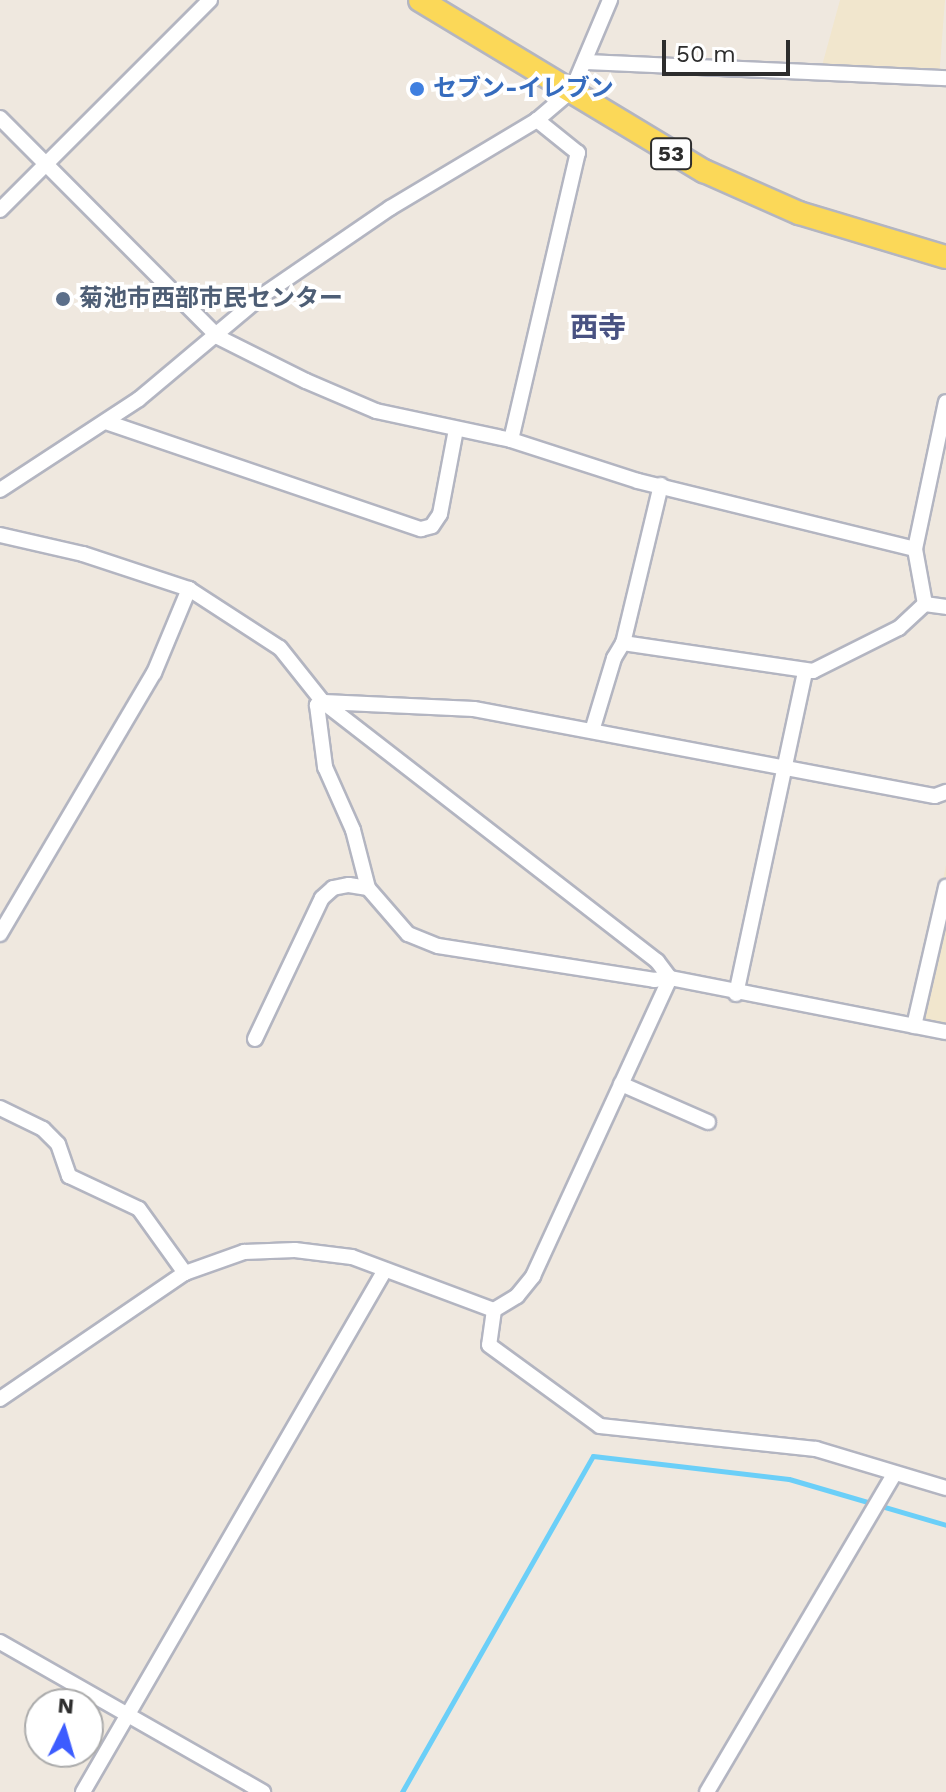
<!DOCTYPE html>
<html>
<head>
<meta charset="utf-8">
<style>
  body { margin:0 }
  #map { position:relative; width:946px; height:1792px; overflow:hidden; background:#efe8df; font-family:"Work Sans","Noto Sans JP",sans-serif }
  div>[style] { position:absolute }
  .education>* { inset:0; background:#f1e6cd }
  .stream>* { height:5px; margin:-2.5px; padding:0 2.5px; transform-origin:2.5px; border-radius:2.5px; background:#6bcff8 }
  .roads { filter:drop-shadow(2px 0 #b3b5c1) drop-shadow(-2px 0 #b3b5c1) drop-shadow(0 2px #b3b5c1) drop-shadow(0 -2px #b3b5c1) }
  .street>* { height:14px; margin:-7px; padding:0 7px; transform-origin:7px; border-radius:7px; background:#fff }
  .primary>* { height:22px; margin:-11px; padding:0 11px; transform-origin:11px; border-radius:11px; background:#fbd858 }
  .dots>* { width:22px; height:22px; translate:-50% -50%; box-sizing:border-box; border:4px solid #fff; border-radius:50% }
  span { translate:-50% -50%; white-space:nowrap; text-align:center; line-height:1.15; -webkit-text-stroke:8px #fff; paint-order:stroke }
  .shield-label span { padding:2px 6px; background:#fff; border:2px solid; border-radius:6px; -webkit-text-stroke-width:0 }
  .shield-label { font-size:22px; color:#2d2d2d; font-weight:700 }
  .shop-label { font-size:24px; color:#366cbe; font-weight:700 }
  .left { translate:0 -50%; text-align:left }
  .service-label { font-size:24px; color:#4e5e75; font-weight:700 }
  .quarter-label { font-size:28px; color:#495282; font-weight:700 }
  .north { position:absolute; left:24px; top:1688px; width:80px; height:80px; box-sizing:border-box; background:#fff; border:2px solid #ababab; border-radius:50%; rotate:5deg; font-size:22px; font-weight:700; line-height:32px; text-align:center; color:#2d2d2d }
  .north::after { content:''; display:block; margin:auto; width:28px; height:36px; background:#3c5cff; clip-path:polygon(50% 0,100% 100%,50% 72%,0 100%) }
  .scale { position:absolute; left:662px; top:40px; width:128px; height:36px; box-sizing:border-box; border:4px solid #2d2d2d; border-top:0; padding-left:10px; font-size:24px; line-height:28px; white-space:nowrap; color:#2d2d2d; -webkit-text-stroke:6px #fff; paint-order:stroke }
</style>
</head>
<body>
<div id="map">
  <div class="education">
    <div style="clip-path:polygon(840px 0,945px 0,939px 78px,820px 73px)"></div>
    <div style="clip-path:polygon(946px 865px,946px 1032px,914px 1026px)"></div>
  </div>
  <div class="stream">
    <div style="left:402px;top:1792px;width:386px;rotate:-60.4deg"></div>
    <div style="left:593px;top:1456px;width:197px;rotate:6.7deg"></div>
    <div style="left:789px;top:1479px;width:164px;rotate:16.3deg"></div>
  </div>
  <div class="roads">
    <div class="street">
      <div style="left:588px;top:62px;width:358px;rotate:2.6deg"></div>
      <div style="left:0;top:118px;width:309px;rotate:45.1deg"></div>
      <div style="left:218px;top:337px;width:98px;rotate:26.6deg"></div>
      <div style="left:306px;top:381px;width:76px;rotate:23.2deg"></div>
      <div style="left:376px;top:411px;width:138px;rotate:12.1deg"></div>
      <div style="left:511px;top:440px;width:133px;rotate:17.9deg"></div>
      <div style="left:638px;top:481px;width:285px;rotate:13.8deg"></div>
      <div style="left:0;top:210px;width:297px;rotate:-45deg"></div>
      <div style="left:106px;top:422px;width:333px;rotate:18.8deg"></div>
      <div style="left:421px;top:529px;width:11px;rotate:-15deg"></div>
      <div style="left:432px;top:526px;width:14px;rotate:-56deg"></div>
      <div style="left:440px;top:514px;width:86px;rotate:-79.3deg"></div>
      <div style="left:511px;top:440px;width:295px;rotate:-76.9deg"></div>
      <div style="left:578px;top:153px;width:53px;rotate:-141.2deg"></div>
      <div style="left:661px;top:485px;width:163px;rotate:103.5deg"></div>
      <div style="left:623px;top:643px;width:192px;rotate:8.4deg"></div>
      <div style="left:813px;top:671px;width:96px;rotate:-26.6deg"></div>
      <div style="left:899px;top:628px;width:35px;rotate:-43deg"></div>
      <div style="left:925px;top:604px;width:21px;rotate:8deg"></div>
      <div style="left:0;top:490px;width:166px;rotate:-33.2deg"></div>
      <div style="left:139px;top:399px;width:162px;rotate:-40deg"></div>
      <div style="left:263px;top:295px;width:154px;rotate:-34.4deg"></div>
      <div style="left:390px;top:208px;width:171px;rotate:-30.9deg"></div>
      <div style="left:537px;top:120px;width:46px;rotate:-40.6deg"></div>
      <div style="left:572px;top:90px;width:98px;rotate:-67.1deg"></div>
      <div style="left:0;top:535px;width:85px;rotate:12.9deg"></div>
      <div style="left:83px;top:554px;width:112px;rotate:18.3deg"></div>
      <div style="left:189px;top:589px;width:108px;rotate:33deg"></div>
      <div style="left:280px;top:648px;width:69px;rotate:51.5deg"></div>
      <div style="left:323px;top:702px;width:423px;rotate:37.8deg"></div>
      <div style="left:657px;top:961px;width:21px;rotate:53deg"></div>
      <div style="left:670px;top:978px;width:281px;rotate:11.1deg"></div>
      <div style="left:925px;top:604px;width:56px;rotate:-100.3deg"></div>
      <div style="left:915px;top:549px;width:150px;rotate:-78.1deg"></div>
      <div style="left:323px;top:702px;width:7px;rotate:153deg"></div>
      <div style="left:317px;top:705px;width:63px;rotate:82.6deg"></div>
      <div style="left:325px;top:767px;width:69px;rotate:66deg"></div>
      <div style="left:353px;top:830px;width:60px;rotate:75.5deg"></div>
      <div style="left:324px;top:702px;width:150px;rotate:2.7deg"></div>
      <div style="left:474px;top:709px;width:469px;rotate:10.7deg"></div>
      <div style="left:935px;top:796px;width:12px;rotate:-20deg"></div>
      <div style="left:592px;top:731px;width:76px;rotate:-73.2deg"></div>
      <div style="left:614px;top:658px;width:17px;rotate:-59deg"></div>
      <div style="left:0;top:934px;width:303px;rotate:-59.5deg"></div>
      <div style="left:154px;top:673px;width:91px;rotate:-67.4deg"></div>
      <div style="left:736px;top:994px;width:330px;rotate:-77.9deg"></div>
      <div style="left:914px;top:1026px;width:143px;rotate:-77deg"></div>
      <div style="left:255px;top:1039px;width:156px;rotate:-64.6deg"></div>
      <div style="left:322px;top:898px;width:15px;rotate:-42deg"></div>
      <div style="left:333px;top:888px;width:16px;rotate:-11deg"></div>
      <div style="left:349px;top:885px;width:19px;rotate:9deg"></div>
      <div style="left:368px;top:888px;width:61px;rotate:49deg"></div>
      <div style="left:408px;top:934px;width:32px;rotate:22deg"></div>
      <div style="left:438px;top:946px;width:219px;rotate:8.9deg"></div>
      <div style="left:654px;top:980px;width:16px;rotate:-7deg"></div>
      <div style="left:621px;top:1084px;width:95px;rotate:23.6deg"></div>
      <div style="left:0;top:1108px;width:48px;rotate:26deg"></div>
      <div style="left:43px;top:1129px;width:21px;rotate:45deg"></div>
      <div style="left:58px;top:1144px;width:34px;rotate:71deg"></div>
      <div style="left:69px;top:1176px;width:77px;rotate:25.2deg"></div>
      <div style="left:139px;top:1209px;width:79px;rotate:54.3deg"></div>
      <div style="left:494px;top:1310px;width:35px;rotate:98deg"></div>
      <div style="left:489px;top:1345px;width:137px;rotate:36.1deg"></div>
      <div style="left:600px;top:1426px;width:217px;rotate:6.1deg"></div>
      <div style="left:816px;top:1449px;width:136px;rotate:16.7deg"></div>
      <div style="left:0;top:1399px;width:224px;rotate:-34.3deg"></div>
      <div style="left:185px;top:1273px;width:63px;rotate:-19.6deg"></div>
      <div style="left:244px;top:1252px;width:51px;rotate:-2.2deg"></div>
      <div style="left:295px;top:1250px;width:57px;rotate:7deg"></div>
      <div style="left:352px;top:1257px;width:152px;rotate:20.5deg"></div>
      <div style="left:494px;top:1310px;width:27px;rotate:-31deg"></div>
      <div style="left:517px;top:1296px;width:26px;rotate:-51deg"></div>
      <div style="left:533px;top:1276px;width:328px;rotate:-65.3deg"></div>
      <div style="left:0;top:1642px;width:303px;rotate:29.7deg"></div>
      <div style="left:83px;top:1792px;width:603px;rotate:-59.95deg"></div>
      <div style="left:707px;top:1792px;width:368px;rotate:-59.5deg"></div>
    </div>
    <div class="primary">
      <div style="left:420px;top:0;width:332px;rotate:31.1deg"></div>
      <div style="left:704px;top:171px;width:104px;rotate:23.9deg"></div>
      <div style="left:799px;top:213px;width:153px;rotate:16.7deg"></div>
    </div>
  </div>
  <div class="dots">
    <div style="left:417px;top:89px;background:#3f7fe0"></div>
    <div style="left:63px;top:299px;background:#5c6f8a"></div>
  </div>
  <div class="shield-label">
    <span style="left:671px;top:154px">53</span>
  </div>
  <div class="shop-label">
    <span class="left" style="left:433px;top:89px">セブン-イレブン</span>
  </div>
  <div class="service-label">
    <span class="left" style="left:79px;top:299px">菊池市西部市民センター</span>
  </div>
  <div class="quarter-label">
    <span style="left:598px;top:328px">西寺</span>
  </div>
  <div class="north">N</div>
  <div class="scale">50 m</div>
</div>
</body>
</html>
